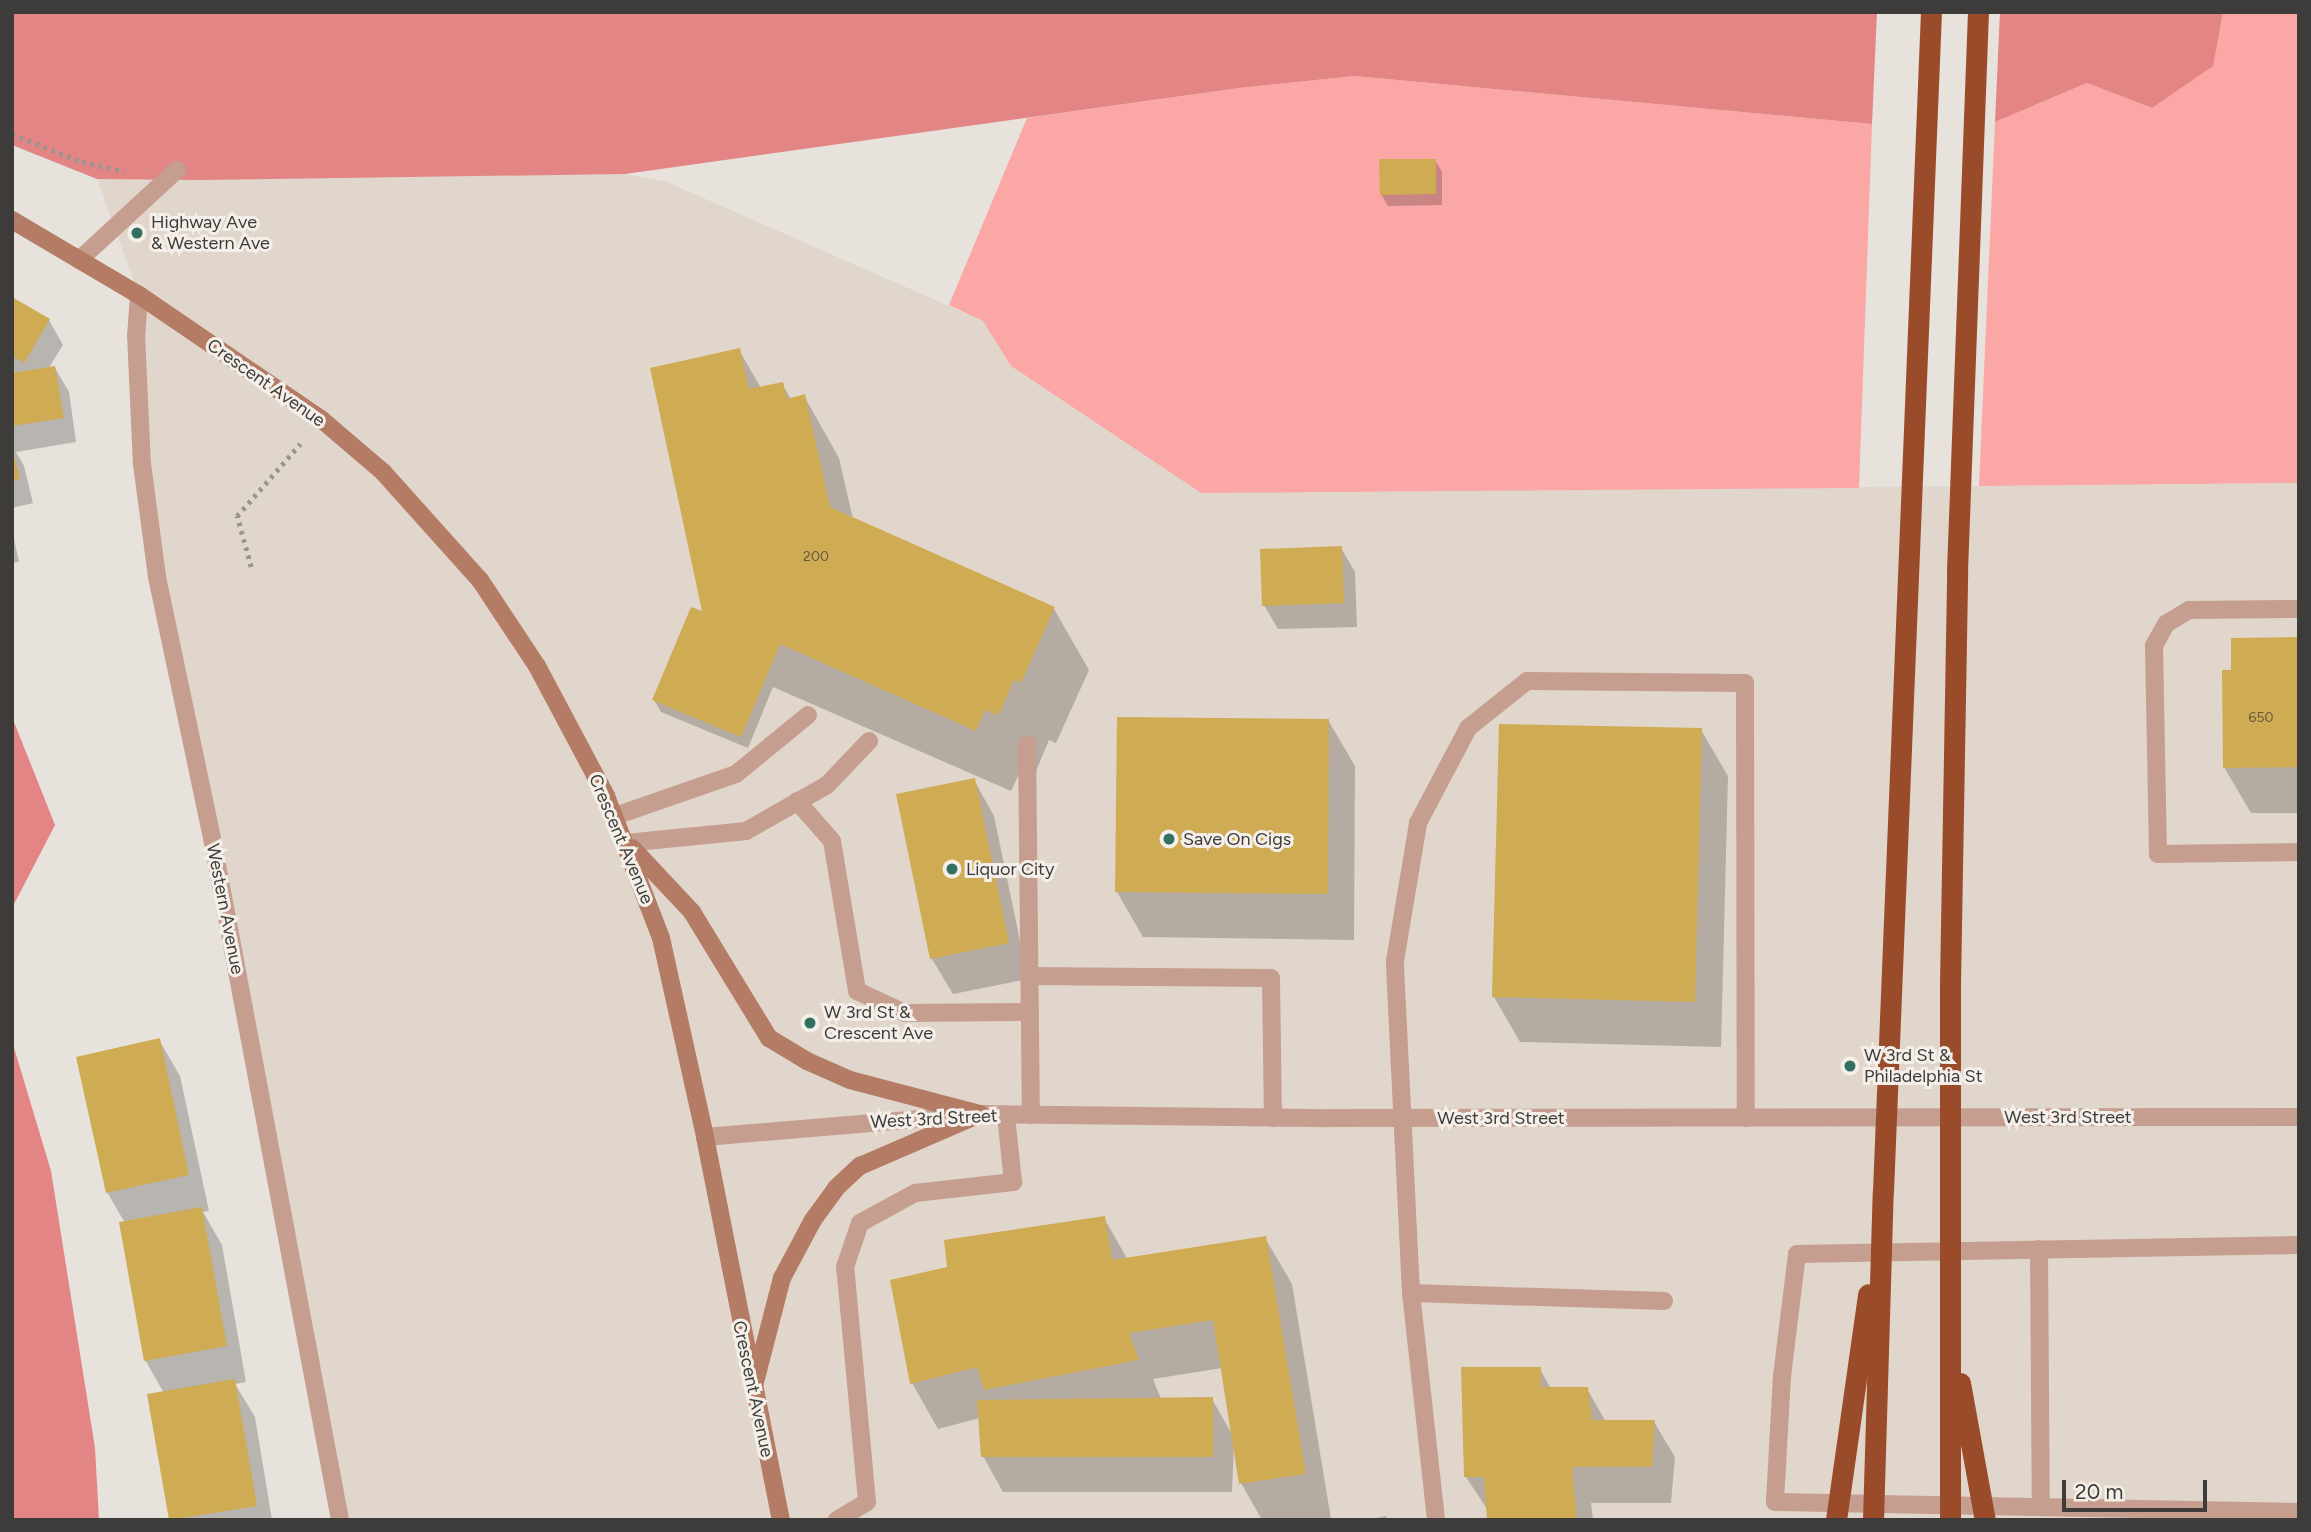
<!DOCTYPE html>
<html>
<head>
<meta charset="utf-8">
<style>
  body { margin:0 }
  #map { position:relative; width:2311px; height:1532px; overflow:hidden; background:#e7e2dc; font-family:Figtree,sans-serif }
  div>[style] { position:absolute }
  .built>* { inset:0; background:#e1d6cb }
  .green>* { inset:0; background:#faa7a5 }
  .forest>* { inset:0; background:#e28584 }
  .shadow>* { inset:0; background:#0003 }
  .building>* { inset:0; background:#cfab54 }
  .path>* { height:4.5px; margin-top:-2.25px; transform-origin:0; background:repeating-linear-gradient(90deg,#999591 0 3.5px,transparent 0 8.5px) }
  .service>* { height:18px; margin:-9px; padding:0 9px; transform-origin:9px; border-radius:9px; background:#c59e8f }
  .tertiary>* { height:18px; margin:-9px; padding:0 9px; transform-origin:9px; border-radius:9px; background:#c59e8f }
  .secondary>* { height:18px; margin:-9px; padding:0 9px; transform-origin:9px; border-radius:9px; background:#b47c65 }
  .motorway>* { height:21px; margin:-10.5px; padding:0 10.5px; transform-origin:10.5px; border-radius:10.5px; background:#9a4c2a }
  .motorway-bridge>* { height:21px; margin:-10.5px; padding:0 10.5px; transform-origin:10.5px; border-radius:10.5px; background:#9a4c2a }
  .dots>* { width:19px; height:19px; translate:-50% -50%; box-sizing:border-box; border:4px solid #f5efea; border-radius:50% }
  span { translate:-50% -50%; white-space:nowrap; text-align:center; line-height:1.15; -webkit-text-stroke:6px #f5efea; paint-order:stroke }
  .number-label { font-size:14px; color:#625840 }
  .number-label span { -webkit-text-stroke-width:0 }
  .poi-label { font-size:18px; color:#3e3c3a }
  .left { translate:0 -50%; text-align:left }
  .street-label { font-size:18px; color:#3e3c3a }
  .frame { position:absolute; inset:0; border:14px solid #3e3c3a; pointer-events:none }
  .scale { position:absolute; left:2062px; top:1480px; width:145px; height:32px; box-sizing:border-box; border:4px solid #3e3c3a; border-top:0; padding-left:9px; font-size:21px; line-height:24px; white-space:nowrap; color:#3e3c3a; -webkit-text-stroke:5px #f5efea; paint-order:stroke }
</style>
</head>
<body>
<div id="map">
  <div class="built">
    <div style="clip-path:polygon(625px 174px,667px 182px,983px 321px,1011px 366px,1201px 493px,2299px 483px,2299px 1520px,340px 1520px,157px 577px,139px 295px,97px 179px)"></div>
  </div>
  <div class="green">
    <div style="clip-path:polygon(2223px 12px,2299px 12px,2299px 483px,1979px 486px,1995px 122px,2087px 83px,2152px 108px,2212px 66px)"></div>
    <div style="clip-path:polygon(1355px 76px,1872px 124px,1859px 488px,1201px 493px,1011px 366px,983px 321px,949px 305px,1027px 118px,1239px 88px)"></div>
  </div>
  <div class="forest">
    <div style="clip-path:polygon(12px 12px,1877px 12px,1872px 124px,1355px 76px,1239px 88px,625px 174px,200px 180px,97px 179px,12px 145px)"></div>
    <div style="clip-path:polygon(2000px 12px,2223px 12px,2213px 66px,2152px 108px,2087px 83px,1995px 122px)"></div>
    <div style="clip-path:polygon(12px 717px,55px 825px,12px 908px)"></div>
    <div style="clip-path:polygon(12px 1041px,51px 1171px,95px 1448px,99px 1520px,12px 1520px)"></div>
  </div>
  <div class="shadow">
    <div style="clip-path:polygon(1435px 160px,1442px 172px,1442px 205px,1388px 206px,1381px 194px)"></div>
    <div style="clip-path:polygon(12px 299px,49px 320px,63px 345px,48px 369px,55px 368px,69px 392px,76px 442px,16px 452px,24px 466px,33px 503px,12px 508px,12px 375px,18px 374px,12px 371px)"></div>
    <div style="clip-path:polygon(739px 350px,761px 388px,782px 384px,791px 399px,804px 396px,839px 458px,853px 519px,1054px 609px,1089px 670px,1056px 743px,1049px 740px,1034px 776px,1021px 770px,1011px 791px,773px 687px,748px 748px,661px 712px,654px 700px,707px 616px)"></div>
    <div style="clip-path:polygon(12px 530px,19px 562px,12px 563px)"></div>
    <div style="clip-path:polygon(1341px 548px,1355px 572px,1357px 627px,1278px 629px,1264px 605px)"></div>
    <div style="clip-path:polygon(2299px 639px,2299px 813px,2251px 813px,2224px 767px,2233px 672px)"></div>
    <div style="clip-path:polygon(1328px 720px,1355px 766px,1354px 940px,1143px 937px,1117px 892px)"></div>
    <div style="clip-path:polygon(1701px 730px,1728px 776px,1721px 1047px,1520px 1042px,1494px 997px)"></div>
    <div style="clip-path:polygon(974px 780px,994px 816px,1028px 979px,953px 994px,932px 959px,898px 795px)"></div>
    <div style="clip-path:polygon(159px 1040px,180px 1076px,209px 1211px,203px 1212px,222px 1245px,246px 1382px,235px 1384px,255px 1417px,272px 1520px,171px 1520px,149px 1395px,164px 1393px,145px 1360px,125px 1223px,107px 1192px)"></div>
    <div style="clip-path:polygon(evenodd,1104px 1218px,1128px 1260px,1265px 1238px,1292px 1284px,1331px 1519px,1262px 1520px,1241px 1483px,1234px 1441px,1232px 1492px,1003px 1492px,983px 1456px,980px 1418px,938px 1429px,912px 1383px,949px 1268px,1104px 1218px,1222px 1368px,1233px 1436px,1212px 1399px,1161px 1399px,1153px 1379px,1222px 1368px)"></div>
    <div style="clip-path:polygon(1540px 1369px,1551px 1389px,1587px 1389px,1606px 1422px,1654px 1422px,1675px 1457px,1671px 1503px,1591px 1503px,1593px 1520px,1489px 1520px,1489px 1512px,1466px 1477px)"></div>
    <div style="clip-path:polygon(1386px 1516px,1388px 1520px,1365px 1520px)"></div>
  </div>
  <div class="building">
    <div style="clip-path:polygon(1379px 159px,1436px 159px,1436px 194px,1380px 195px)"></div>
    <div style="clip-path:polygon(12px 297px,50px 319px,24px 363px,12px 356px)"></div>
    <div style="clip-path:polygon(740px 348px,749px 389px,783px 382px,787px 399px,805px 394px,830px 507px,1055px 607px,1021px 683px,1014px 680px,999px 715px,985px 710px,976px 731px,780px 644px,741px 737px,652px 700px,691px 607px,702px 611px,650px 368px)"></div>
    <div style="clip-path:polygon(55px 366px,64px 418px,12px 426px,12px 373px)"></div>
    <div style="clip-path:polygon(12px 449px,20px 479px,12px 481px)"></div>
    <div style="clip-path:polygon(1342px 546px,1344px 603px,1262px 606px,1260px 549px)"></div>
    <div style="clip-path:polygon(2299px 637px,2299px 767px,2223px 768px,2222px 670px,2231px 670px,2231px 638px)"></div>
    <div style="clip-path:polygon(1117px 717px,1329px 719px,1328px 894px,1115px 892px)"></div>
    <div style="clip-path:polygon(1499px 724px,1702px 728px,1695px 1002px,1492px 997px)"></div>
    <div style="clip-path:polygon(975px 778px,1009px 943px,930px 959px,896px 794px)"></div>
    <div style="clip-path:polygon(160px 1038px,189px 1175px,106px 1193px,76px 1057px)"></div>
    <div style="clip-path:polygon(202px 1207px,227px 1346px,144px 1361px,119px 1222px)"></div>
    <div style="clip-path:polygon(1105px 1216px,1112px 1260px,1266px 1236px,1306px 1474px,1239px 1484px,1213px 1320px,1129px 1333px,1139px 1360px,984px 1390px,977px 1367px,910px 1384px,890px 1280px,947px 1267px,944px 1240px)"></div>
    <div style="clip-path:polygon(1461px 1367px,1541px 1367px,1541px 1387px,1588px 1387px,1592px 1420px,1655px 1420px,1652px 1467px,1572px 1467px,1577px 1520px,1487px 1520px,1484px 1477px,1464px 1477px)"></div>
    <div style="clip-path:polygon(235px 1379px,257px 1506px,169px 1520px,147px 1394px)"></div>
    <div style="clip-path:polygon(1213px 1397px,1213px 1457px,981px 1457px,977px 1400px)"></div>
  </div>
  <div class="path">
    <div style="left:12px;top:134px;width:75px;rotate:21.8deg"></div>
    <div style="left:82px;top:162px;width:43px;rotate:12.1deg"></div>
    <div style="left:251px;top:567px;width:53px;rotate:-105.4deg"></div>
    <div style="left:237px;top:516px;width:96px;rotate:-48.8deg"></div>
  </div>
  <div class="service">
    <div style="left:79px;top:260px;width:133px;rotate:-42.6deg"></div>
    <div style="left:2299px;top:609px;width:110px;rotate:179.5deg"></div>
    <div style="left:2189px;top:610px;width:27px;rotate:149deg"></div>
    <div style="left:2166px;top:624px;width:25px;rotate:119deg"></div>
    <div style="left:2154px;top:646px;width:208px;rotate:88.9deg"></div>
    <div style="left:2158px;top:854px;width:141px;rotate:-0.8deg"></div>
    <div style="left:1027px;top:744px;width:371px;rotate:89.4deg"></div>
    <div style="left:797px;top:801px;width:53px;rotate:48.8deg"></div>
    <div style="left:832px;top:841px;width:152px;rotate:80.5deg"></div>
    <div style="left:857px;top:991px;width:53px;rotate:24.6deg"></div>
    <div style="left:905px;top:1013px;width:125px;rotate:-0.5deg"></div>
    <div style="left:615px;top:816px;width:128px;rotate:-19.1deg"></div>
    <div style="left:736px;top:774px;width:93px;rotate:-39.3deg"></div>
    <div style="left:626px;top:843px;width:121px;rotate:-5.7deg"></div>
    <div style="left:746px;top:831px;width:93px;rotate:-29.6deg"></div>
    <div style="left:827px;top:785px;width:61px;rotate:-46.3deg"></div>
    <div style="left:1029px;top:976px;width:242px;rotate:0.5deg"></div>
    <div style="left:1271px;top:978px;width:140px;rotate:89.2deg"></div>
    <div style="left:2299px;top:1245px;width:502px;rotate:178.97deg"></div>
    <div style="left:1797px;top:1254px;width:123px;rotate:97deg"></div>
    <div style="left:1782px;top:1376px;width:126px;rotate:93.2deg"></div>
    <div style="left:1775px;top:1502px;width:524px;rotate:1.09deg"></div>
    <div style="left:2039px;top:1249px;width:258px;rotate:89.6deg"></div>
    <div style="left:1411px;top:1293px;width:228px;rotate:83.7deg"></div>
    <div style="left:1664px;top:1301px;width:253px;rotate:-178.2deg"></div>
    <div style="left:1411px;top:1293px;width:332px;rotate:-92.8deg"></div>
    <div style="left:1395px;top:961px;width:140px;rotate:-80.5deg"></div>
    <div style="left:1418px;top:823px;width:107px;rotate:-62.2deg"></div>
    <div style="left:1468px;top:728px;width:75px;rotate:-38.5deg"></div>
    <div style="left:1527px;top:681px;width:218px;rotate:0.5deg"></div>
    <div style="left:1745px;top:683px;width:435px;rotate:89.9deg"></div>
    <div style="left:837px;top:1520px;width:35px;rotate:-31deg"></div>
    <div style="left:867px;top:1502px;width:236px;rotate:-95.3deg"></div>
    <div style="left:845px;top:1267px;width:46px;rotate:-71.2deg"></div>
    <div style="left:860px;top:1223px;width:63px;rotate:-28.6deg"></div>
    <div style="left:915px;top:1193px;width:99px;rotate:-6.4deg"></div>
    <div style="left:1013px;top:1182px;width:67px;rotate:-96deg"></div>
  </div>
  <div class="tertiary">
    <div style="left:139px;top:295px;width:39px;rotate:94deg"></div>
    <div style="left:136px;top:334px;width:130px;rotate:87.4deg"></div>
    <div style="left:142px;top:464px;width:114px;rotate:82.4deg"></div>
    <div style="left:157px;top:577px;width:267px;rotate:78.1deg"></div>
    <div style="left:212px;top:838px;width:694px;rotate:79.37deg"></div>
    <div style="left:705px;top:1137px;width:276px;rotate:-4.8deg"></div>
    <div style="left:980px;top:1114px;width:349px;rotate:0.7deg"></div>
    <div style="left:1329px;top:1118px;width:970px;rotate:-0.06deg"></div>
  </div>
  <div class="secondary">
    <div style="left:12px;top:220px;width:147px;rotate:30.6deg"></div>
    <div style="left:139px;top:295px;width:220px;rotate:34.3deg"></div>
    <div style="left:321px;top:419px;width:82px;rotate:40.5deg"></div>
    <div style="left:383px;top:472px;width:145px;rotate:48.1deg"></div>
    <div style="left:480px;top:580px;width:103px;rotate:56.5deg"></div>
    <div style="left:537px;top:666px;width:147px;rotate:62deg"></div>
    <div style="left:606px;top:796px;width:152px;rotate:68.8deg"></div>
    <div style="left:661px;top:938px;width:204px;rotate:77.5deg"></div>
    <div style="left:705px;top:1137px;width:390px;rotate:78.8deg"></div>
    <div style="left:632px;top:848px;width:88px;rotate:46.8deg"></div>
    <div style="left:692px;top:912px;width:148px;rotate:58.6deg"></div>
    <div style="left:769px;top:1038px;width:44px;rotate:31.2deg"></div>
    <div style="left:807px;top:1061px;width:47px;rotate:23.8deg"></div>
    <div style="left:850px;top:1080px;width:134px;rotate:14.7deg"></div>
    <div style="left:754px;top:1386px;width:112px;rotate:-75.5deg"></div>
    <div style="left:782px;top:1278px;width:66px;rotate:-61.9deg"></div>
    <div style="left:813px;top:1220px;width:39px;rotate:-54deg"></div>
    <div style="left:836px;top:1188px;width:33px;rotate:-43deg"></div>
    <div style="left:860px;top:1166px;width:131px;rotate:-23.4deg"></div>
  </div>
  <div class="motorway">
    <div style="left:1957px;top:571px;width:559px;rotate:-87.85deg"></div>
  </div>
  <div class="motorway-bridge">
    <div style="left:1960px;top:1383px;width:139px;rotate:79.7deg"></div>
    <div style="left:1836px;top:1520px;width:228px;rotate:-81.9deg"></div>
    <div style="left:1873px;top:1520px;width:329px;rotate:-88.3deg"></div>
    <div style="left:1883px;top:1191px;width:1180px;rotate:-87.67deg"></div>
    <div style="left:1950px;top:1520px;width:536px;rotate:-90deg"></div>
    <div style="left:1950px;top:984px;width:413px;rotate:-89deg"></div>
  </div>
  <div class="dots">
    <div style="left:137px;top:233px;background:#307160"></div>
    <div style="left:1169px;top:839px;background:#307160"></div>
    <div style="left:952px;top:869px;background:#307160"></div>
    <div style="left:810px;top:1023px;background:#307160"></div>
    <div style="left:1850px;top:1066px;background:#307160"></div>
  </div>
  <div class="number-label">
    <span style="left:816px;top:557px">200</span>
    <span style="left:2261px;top:718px">650</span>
  </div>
  <div class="poi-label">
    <span class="left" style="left:151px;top:233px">Highway Ave<br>&amp; Western Ave</span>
    <span class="left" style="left:1183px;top:839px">Save On Cigs</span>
    <span class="left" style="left:966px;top:869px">Liquor City</span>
    <span class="left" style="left:824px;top:1023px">W 3rd St &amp;<br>Crescent Ave</span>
    <span class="left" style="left:1864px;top:1066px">W 3rd St &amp;<br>Philadelphia St</span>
  </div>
  <div class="street-label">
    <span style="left:266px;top:383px;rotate:35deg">Crescent Avenue</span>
    <span style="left:621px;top:839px;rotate:67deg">Crescent Avenue</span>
    <span style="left:225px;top:909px;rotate:79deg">Western Avenue</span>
    <span style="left:2068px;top:1117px">West 3rd Street</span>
    <span style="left:1501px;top:1118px">West 3rd Street</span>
    <span style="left:934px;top:1119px;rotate:-3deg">West 3rd Street</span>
    <span style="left:753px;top:1389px;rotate:78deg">Crescent Avenue</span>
  </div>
  <div class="frame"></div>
  <div class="scale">20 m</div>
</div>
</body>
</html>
